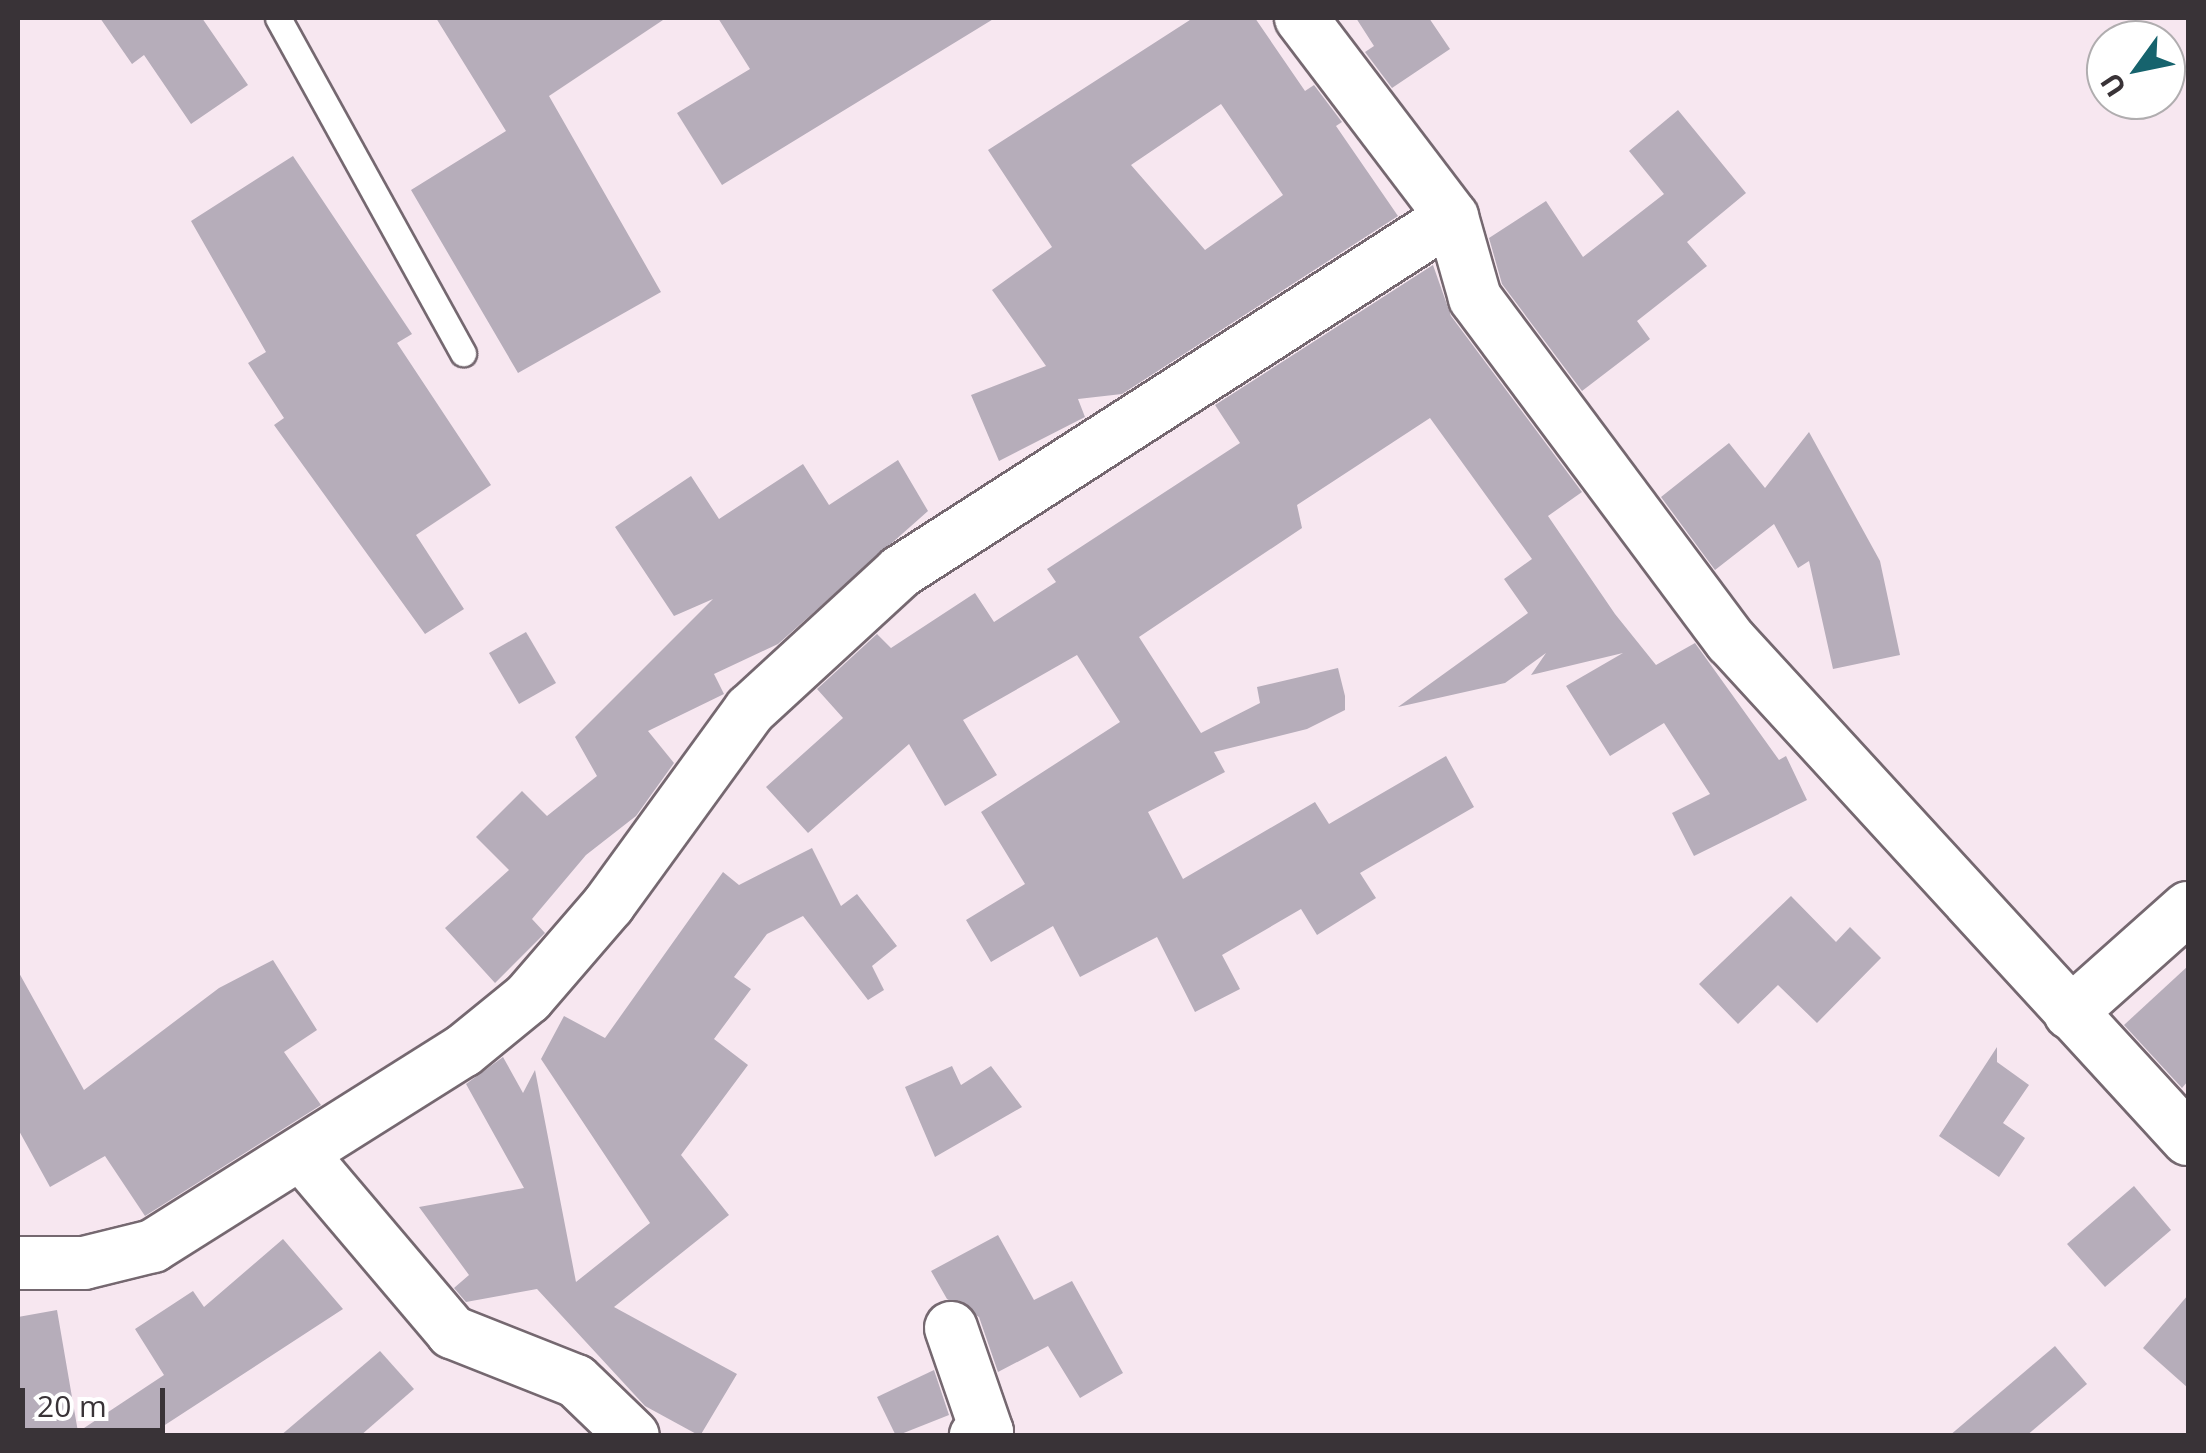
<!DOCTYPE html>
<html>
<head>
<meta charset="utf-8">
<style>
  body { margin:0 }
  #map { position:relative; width:2206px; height:1453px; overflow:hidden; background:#f7e7f0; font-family:"Open Sans",sans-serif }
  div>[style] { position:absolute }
  .building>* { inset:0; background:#b6adba }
  .roads { filter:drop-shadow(2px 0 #756870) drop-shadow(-2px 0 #756870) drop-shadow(0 2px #756870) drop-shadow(0 -2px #756870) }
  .service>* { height:25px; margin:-12.5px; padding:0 12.5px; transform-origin:12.5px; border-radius:12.5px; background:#fff }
  .minor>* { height:52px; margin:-26px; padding:0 26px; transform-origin:26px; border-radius:26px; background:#fff }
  span { translate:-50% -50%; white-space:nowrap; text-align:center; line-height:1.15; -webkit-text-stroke:10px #fff; paint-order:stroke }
  .frame { position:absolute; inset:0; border:20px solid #393337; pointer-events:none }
  .north { position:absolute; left:2086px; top:20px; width:100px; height:100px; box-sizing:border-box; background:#fff; border:2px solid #b0adaf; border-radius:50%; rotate:237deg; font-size:28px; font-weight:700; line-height:40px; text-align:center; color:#393337 }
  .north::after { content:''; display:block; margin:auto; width:35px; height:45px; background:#16636d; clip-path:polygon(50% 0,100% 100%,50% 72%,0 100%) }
  .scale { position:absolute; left:20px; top:1388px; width:145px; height:45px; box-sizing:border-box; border:5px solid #393337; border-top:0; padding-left:12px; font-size:30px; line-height:35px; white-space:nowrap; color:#393337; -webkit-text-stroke:8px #fff; paint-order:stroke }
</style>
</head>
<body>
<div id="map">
  <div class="building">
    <div style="clip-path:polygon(100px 18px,202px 18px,248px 85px,191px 124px,144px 55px,132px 64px)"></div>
    <div style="clip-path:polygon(436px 18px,666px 18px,549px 96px,661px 292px,518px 373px,411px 190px,506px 131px)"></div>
    <div style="clip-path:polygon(718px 18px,995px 18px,722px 185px,677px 113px,750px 69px)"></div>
    <div style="clip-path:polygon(evenodd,1193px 18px,1255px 18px,1305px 91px,1314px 85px,1342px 122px,1336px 126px,1398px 216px,1122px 394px,1078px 399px,1085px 417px,999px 461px,971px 395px,1046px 366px,992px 290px,1052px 247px,988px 150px,1193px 18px,1221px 104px,1283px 195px,1205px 250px,1131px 165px,1221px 104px)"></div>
    <div style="clip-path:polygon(1356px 18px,1429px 18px,1450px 49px,1392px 88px,1365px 52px,1374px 46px)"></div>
    <div style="clip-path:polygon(1678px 110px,1746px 193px,1687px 242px,1707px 266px,1637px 321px,1650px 339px,1582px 391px,1502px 284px,1489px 238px,1546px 201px,1583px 257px,1664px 194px,1629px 151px)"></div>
    <div style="clip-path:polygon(293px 156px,412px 334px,397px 343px,491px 485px,416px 535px,464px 609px,425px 634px,274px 425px,284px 418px,248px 363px,266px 352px,191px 221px)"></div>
    <div style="clip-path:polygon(1433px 265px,1451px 316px,1582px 492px,1548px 516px,1615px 614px,1656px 665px,1695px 643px,1779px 760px,1786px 756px,1807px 800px,1694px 856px,1672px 813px,1710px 794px,1664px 723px,1610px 756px,1566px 686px,1623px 653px,1531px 675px,1546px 653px,1505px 683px,1398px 707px,1528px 613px,1504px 579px,1532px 559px,1430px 418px,1297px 505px,1302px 528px,1139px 637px,1201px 733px,1260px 703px,1257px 687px,1338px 668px,1345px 696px,1345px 710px,1307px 729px,1214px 752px,1225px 772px,1148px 812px,1183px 879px,1315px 802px,1329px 824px,1446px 756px,1474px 807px,1360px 873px,1376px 898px,1317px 935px,1301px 909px,1222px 955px,1240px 989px,1195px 1012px,1157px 937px,1080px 977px,1053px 926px,991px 962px,966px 920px,1025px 884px,981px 812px,1120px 722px,1077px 655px,963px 720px,997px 775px,945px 806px,909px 744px,808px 833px,766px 787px,843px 718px,817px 689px,877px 634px,891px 648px,975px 593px,994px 622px,1056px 582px,1047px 569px,1240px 443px,1215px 405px)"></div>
    <div style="clip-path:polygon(1809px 432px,1880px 561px,1900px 655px,1833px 669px,1809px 561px,1798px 568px,1774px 524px,1715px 570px,1661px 497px,1729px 443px,1765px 488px)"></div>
    <div style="clip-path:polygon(898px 460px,928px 511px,778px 644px,714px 674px,724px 694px,648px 731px,674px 763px,636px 816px,586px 855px,532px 919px,545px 933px,495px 983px,445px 928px,509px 870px,476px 837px,522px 791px,547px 816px,597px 776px,575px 737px,713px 599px,674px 616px,615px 527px,691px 476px,719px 519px,803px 464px,829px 505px)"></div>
    <div style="clip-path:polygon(526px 632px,556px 683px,519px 704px,489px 653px)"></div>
    <div style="clip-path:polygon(812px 848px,841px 906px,857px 894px,897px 946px,872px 966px,884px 990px,868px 1000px,803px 916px,767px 934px,734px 977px,751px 989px,714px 1039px,748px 1065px,681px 1155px,729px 1215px,614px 1307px,737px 1374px,700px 1436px,645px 1406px,537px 1289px,466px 1302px,454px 1288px,469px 1275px,419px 1207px,524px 1188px,466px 1084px,503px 1057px,523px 1093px,535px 1070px,576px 1282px,650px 1223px,541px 1059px,564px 1016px,605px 1038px,723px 872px,739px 885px)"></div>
    <div style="clip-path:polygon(1791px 896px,1836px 942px,1850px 927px,1881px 958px,1817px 1023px,1778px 985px,1738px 1024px,1699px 984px)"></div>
    <div style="clip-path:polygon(273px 960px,317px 1030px,284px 1052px,321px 1105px,145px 1216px,105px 1156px,50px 1187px,18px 1129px,18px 971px,84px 1090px,219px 988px)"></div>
    <div style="clip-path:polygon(2188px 966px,2188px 1081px,2182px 1088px,2124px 1025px)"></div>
    <div style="clip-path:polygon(1997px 1047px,1997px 1062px,2029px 1085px,2003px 1123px,2025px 1138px,1999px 1177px,1939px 1136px)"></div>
    <div style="clip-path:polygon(952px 1066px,961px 1085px,991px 1066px,1022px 1107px,935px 1157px,905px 1087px)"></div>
    <div style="clip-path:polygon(2134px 1186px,2171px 1230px,2105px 1287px,2067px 1244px)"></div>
    <div style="clip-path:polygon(998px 1235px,1034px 1300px,1072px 1281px,1123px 1373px,1080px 1398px,1048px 1346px,998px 1372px,979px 1317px,947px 1299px,931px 1271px)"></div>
    <div style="clip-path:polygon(283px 1239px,343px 1309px,148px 1436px,18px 1436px,18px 1317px,57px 1310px,78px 1432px,164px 1375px,135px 1329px,193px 1291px,204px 1307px)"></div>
    <div style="clip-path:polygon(2188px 1295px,2188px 1388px,2143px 1348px)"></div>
    <div style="clip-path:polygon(2055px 1346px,2087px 1384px,2026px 1436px,1949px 1436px)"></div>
    <div style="clip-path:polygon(380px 1351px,414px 1389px,360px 1436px,280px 1436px)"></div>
    <div style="clip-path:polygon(934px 1370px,949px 1415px,896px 1436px,877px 1397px)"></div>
  </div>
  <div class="roads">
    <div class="service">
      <div style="left:278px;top:18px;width:383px;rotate:61.1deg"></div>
    </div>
    <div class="minor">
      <div style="left:1301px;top:18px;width:250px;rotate:52.8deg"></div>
      <div style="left:1452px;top:217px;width:84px;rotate:74.1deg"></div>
      <div style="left:1475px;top:298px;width:428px;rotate:53.3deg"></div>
      <div style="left:1731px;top:641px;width:676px;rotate:47.46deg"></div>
      <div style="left:2070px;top:1013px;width:158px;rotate:-41.7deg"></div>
      <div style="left:303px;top:1156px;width:231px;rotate:49.7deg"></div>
      <div style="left:452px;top:1332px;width:133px;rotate:21.6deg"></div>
      <div style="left:576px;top:1381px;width:79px;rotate:44deg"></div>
      <div style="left:18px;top:1263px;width:66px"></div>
      <div style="left:84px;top:1263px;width:71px;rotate:-13.8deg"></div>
      <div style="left:153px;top:1246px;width:366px;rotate:-32.2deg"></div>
      <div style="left:463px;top:1051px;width:84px;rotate:-39.2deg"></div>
      <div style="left:528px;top:998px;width:124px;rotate:-49.2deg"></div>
      <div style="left:609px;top:904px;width:240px;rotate:-54deg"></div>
      <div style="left:750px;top:710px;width:204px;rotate:-42.6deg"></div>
      <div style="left:900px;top:572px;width:656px;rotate:-32.75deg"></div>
      <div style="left:951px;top:1328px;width:110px;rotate:70.9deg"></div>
      <div style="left:987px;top:1432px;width:12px;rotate:160deg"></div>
    </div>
  </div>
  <div class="frame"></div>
  <div class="north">U</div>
  <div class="scale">20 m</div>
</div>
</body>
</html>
